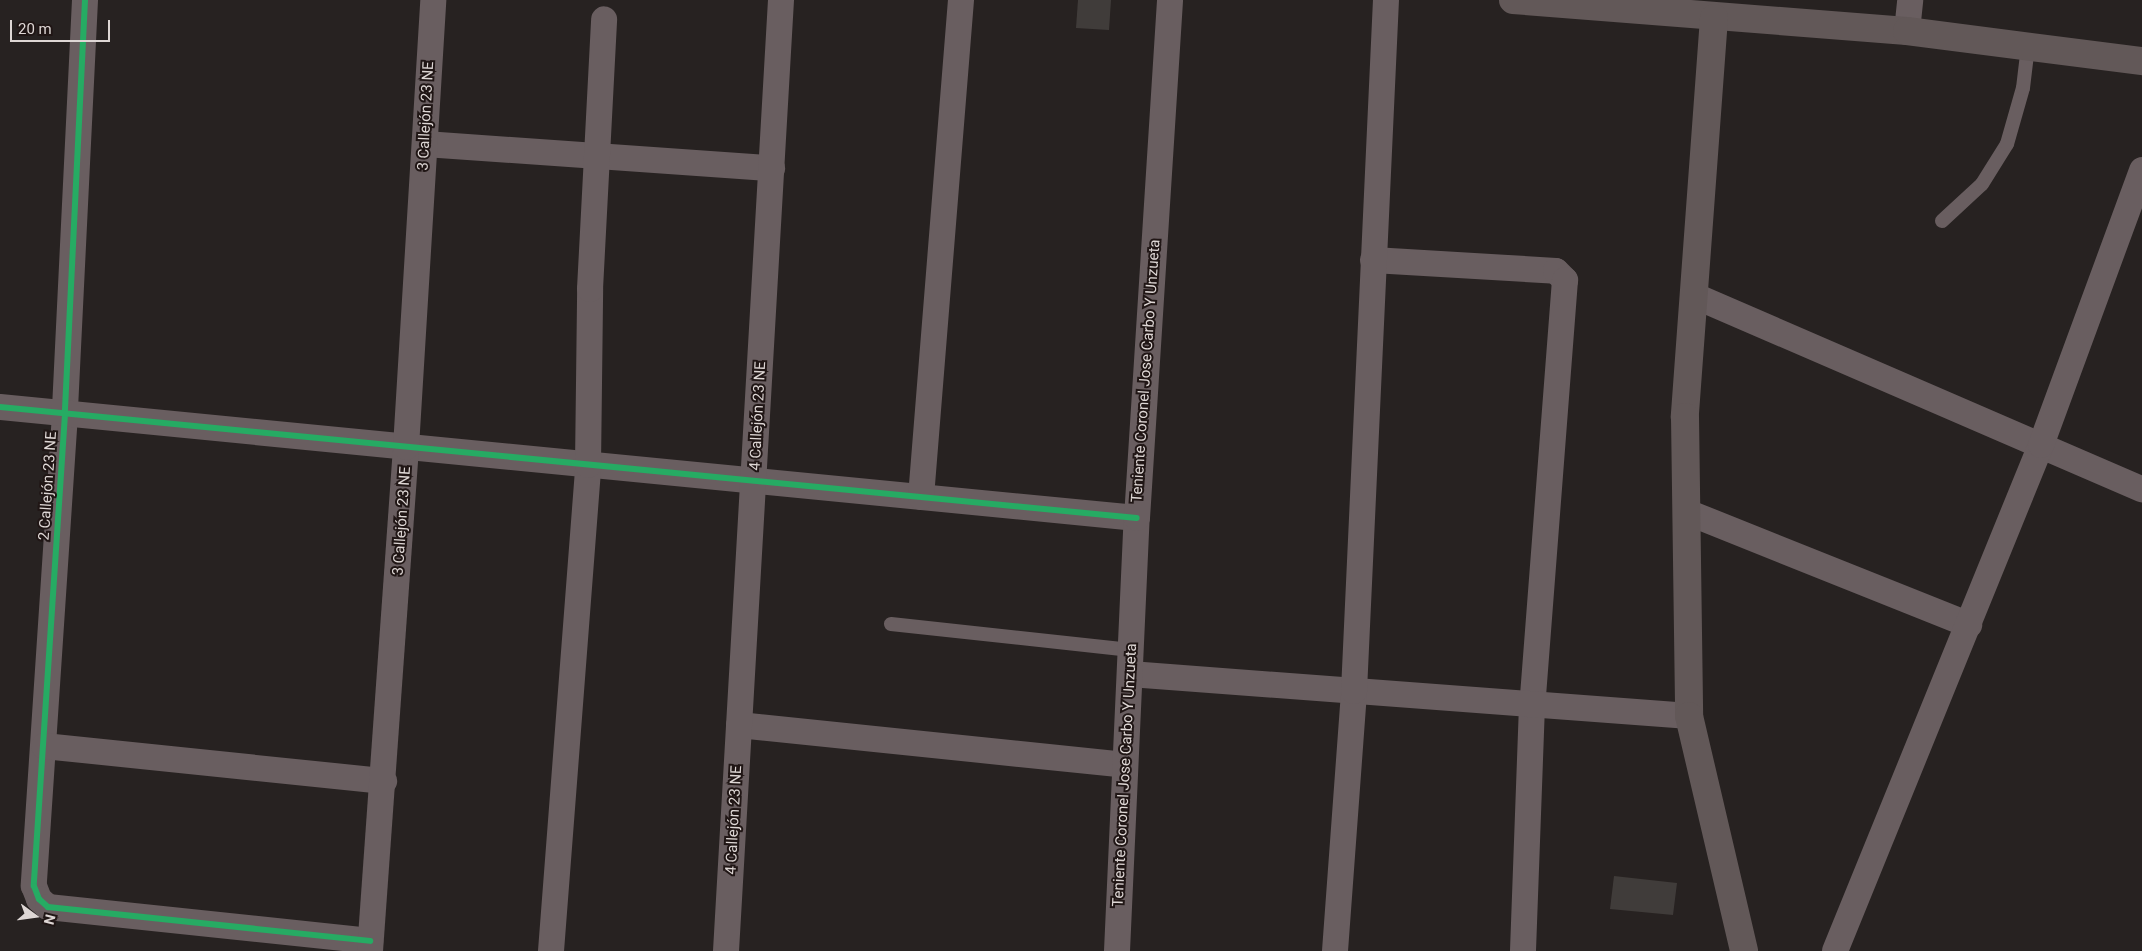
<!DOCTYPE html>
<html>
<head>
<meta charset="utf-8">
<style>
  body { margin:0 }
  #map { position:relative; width:2142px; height:951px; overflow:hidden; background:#272221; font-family:Roboto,sans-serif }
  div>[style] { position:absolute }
  .building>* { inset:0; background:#403c3a }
  .lane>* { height:14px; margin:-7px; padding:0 7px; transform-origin:7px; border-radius:7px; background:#695e60 }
  .street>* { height:26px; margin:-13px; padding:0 13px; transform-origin:13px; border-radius:13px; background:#695e60 }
  .secondary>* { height:28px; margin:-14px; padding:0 14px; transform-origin:14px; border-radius:14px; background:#625858 }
  .cycleway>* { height:6px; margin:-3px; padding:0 3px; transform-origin:3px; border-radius:3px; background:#26ab63 }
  span { translate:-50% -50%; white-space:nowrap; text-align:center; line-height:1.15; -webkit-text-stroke:4px #201615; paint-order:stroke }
  .street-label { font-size:15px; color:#ded7d5 }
  .north { position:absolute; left:10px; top:891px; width:50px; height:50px; -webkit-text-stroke:4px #201615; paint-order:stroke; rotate:104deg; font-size:14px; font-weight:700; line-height:20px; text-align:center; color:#ded7d5 }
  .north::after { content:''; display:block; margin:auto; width:18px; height:22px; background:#ded7d5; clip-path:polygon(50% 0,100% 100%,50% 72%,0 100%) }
  .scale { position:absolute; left:10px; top:20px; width:100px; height:22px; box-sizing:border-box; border:2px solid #ded7d5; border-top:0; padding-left:6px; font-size:15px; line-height:18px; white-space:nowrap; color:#ded7d5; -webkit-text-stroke:4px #201615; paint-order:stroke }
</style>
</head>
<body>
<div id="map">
  <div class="building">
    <div style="clip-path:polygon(1078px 0,1111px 0,1109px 30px,1076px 28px)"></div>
    <div style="clip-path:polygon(1614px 876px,1677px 883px,1673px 915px,1610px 909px)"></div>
  </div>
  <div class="lane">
    <div style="left:1942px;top:221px;width:54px;rotate:-42.8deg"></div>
    <div style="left:1982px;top:184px;width:47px;rotate:-58deg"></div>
    <div style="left:2007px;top:144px;width:58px;rotate:-74.1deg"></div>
    <div style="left:2023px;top:88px;width:42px;rotate:-83.2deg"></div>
    <div style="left:891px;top:624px;width:241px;rotate:6.2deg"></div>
  </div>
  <div class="street">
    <div style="left:85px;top:0;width:414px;rotate:92.8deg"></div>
    <div style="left:65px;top:414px;width:473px;rotate:93.8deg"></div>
    <div style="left:34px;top:886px;width:14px;rotate:69deg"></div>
    <div style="left:39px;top:899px;width:12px;rotate:42deg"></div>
    <div style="left:48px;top:907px;width:324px;rotate:6deg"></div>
    <div style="left:1907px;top:31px;width:31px;rotate:-84deg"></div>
    <div style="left:425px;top:144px;width:348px;rotate:4deg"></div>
    <div style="left:1373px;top:260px;width:183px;rotate:3.4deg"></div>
    <div style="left:1556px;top:271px;width:13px;rotate:45deg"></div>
    <div style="left:1565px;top:280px;width:426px;rotate:94.4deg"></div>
    <div style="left:1532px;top:705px;width:246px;rotate:92.1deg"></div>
    <div style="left:1695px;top:296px;width:487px;rotate:23.4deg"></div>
    <div style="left:0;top:407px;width:1142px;rotate:5.58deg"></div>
    <div style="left:921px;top:497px;width:499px;rotate:-85.4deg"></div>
    <div style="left:1687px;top:512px;width:304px;rotate:21.8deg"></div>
    <div style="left:1130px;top:674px;width:561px;rotate:4.3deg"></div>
    <div style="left:739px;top:725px;width:386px;rotate:5.9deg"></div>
    <div style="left:44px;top:746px;width:342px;rotate:5.9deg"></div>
    <div style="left:370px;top:951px;width:505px;rotate:-85.91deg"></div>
    <div style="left:406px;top:447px;width:448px;rotate:-86.5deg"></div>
    <div style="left:551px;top:951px;width:487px;rotate:-85.6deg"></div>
    <div style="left:588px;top:465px;width:176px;rotate:-89.3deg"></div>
    <div style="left:590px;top:289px;width:270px;rotate:-87deg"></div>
    <div style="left:726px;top:951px;width:953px;rotate:-86.69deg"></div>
    <div style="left:1117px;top:951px;width:433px;rotate:-87.4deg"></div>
    <div style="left:1137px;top:518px;width:519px;rotate:-86.35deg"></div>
    <div style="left:1335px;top:951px;width:261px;rotate:-85.8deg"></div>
    <div style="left:1354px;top:691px;width:692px;rotate:-87.35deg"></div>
    <div style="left:1835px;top:951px;width:546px;rotate:-67.85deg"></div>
    <div style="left:2041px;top:445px;width:293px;rotate:-69.8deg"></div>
  </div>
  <div class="secondary">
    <div style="left:1513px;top:0;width:395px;rotate:4.5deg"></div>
    <div style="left:1907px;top:31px;width:237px;rotate:7.3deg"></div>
    <div style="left:1714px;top:18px;width:400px;rotate:94.2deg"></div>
    <div style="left:1685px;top:417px;width:299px;rotate:89.2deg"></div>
    <div style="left:1689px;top:716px;width:241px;rotate:76.8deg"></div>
  </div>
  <div class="cycleway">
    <div style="left:85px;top:0;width:414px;rotate:92.8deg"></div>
    <div style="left:65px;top:414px;width:473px;rotate:93.8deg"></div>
    <div style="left:34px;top:886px;width:14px;rotate:69deg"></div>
    <div style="left:39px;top:899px;width:12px;rotate:42deg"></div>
    <div style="left:48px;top:907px;width:324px;rotate:6deg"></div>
    <div style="left:0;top:407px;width:1142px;rotate:5.58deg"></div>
  </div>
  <div class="street-label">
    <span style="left:426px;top:116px;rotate:-87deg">3 Callejón 23 NE</span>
    <span style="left:1146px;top:371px;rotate:-86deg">Teniente Coronel Jose Carbo Y Unzueta</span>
    <span style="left:758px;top:416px;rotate:-87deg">4 Callejón 23 NE</span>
    <span style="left:48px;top:486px;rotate:-86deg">2 Callejón 23 NE</span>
    <span style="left:402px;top:521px;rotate:-86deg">3 Callejón 23 NE</span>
    <span style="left:1125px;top:775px;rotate:-87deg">Teniente Coronel Jose Carbo Y Unzueta</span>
    <span style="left:734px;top:820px;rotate:-87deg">4 Callejón 23 NE</span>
  </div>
  <div class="north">N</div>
  <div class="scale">20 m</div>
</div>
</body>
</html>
